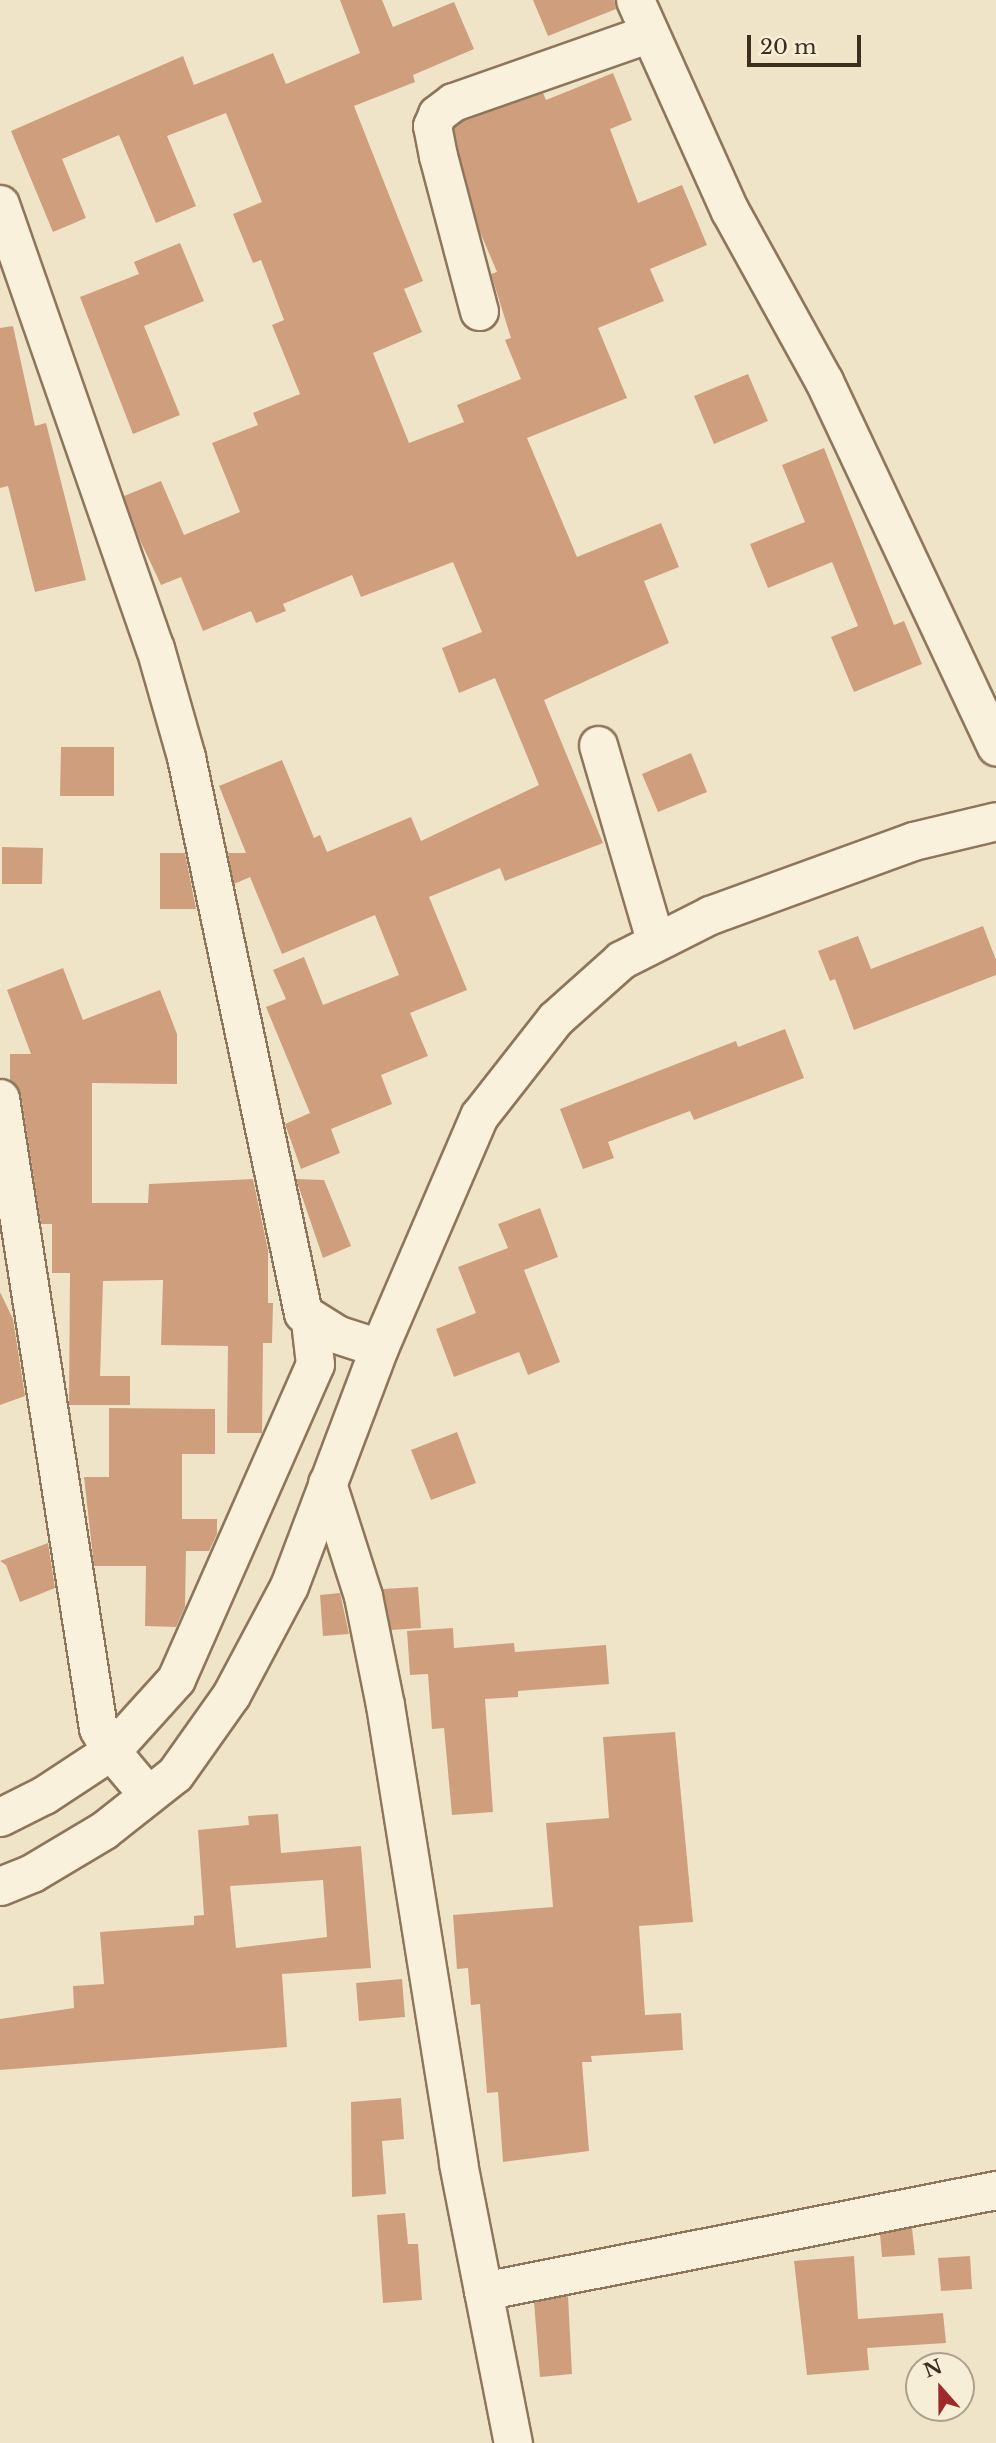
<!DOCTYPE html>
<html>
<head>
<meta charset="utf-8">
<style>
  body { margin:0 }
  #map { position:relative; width:996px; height:2443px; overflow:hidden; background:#f0e4c8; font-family:"Libre Baskerville",serif }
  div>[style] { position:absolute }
  .building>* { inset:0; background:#cf9f7d }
  .roads { filter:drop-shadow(2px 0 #8d765c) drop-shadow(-2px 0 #8d765c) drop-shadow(0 2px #8d765c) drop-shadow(0 -2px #8d765c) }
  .minor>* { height:37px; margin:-18.5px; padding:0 18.5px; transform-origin:18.5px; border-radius:18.5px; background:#faf1dc }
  span { translate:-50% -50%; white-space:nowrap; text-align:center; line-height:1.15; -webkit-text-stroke:5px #f7eed8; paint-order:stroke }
  .north { position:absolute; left:905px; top:2352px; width:70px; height:70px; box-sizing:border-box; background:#f7eed8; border:2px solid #ada18e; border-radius:50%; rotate:339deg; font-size:19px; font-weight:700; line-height:28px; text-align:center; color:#3d2e20 }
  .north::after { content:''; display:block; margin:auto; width:24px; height:32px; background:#9e2a2b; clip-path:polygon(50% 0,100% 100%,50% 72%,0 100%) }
  .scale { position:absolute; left:747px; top:35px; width:114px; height:32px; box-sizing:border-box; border:4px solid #3d2e20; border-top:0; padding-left:9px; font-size:21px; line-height:24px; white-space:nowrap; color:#3d2e20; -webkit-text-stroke:5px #f7eed8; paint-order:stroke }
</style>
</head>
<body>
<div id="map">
  <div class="building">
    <div style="clip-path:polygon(340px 0,382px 0,393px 27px,454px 2px,474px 49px,413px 75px,415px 82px,354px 106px,423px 281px,404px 289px,422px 332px,373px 353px,409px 443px,464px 422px,457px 405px,521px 379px,505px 340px,511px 338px,491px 274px,497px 272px,480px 232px,458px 151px,454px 128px,463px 121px,543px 93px,546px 100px,613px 73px,632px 120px,610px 129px,638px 203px,682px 185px,707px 245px,650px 269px,664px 301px,598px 328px,627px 398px,527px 438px,577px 557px,661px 523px,679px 567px,644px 581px,669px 643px,544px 700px,603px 843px,505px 881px,500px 868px,429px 897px,467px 990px,410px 1013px,428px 1056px,381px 1075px,392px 1104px,331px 1129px,340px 1153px,301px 1169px,285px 1124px,310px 1113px,266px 1007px,286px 999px,273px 970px,304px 957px,323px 1005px,399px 975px,375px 915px,282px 954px,250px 877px,234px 884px,228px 853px,246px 853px,219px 786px,282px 760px,314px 838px,320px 835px,327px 852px,411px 817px,421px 841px,539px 785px,495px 678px,459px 693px,442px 648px,482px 632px,453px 562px,361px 597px,352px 575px,283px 604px,286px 611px,256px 623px,251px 611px,203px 631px,181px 577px,161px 585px,139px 538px,124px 496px,161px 481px,184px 535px,240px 512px,212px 443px,258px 425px,253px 413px,300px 394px,272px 325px,284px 320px,261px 260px,253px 263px,233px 214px,262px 202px,226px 113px,167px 136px,196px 206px,156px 223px,119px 135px,62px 159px,86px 218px,53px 232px,11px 131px,183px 56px,194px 85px,273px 53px,286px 84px,360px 53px)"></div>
    <div style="clip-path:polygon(533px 0,614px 0,616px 9px,548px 36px)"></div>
    <div style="clip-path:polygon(180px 243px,204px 301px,144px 326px,180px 415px,133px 434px,80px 297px,139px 274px,134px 262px)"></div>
    <div style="clip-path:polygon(13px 326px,35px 426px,46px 423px,86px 580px,35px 592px,8px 486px,0 488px,0 328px)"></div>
    <div style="clip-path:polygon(748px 374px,768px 421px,714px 444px,694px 396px)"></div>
    <div style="clip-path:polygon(824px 448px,894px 625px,904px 621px,922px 664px,854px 692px,831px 637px,858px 626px,832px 562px,768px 588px,750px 544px,805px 522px,782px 465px)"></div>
    <div style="clip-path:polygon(61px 747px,114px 747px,114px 796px,60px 796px)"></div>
    <div style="clip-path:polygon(691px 753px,707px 792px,658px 812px,642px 774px)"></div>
    <div style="clip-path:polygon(2px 847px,43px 848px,42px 884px,2px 884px)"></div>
    <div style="clip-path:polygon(160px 853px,185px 853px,196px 909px,160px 909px)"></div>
    <div style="clip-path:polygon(983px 926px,996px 960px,996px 975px,854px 1030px,835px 979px,830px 981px,818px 951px,858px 936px,871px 969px)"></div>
    <div style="clip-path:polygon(63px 968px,83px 1020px,160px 990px,177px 1034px,177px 1084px,92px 1083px,92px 1203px,148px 1203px,149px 1184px,253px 1179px,268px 1250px,268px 1303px,273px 1303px,272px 1343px,263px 1343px,262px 1433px,227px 1433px,228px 1346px,161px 1345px,163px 1280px,103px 1281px,100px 1376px,130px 1376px,130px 1405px,69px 1405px,70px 1273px,52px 1273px,52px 1224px,41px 1224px,21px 1095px,10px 1080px,10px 1054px,31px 1054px,7px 990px)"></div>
    <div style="clip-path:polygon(785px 1029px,804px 1078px,694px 1120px,690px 1111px,608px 1142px,614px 1158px,583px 1169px,560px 1109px,736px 1041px,738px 1047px)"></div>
    <div style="clip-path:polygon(296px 1179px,324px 1180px,351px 1246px,323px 1258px)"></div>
    <div style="clip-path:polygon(540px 1208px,558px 1257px,524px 1270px,560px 1362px,528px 1375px,519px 1352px,454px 1377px,436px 1329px,476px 1313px,458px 1267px,508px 1248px,498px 1224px)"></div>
    <div style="clip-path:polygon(0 1292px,13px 1319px,25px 1396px,0 1405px)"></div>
    <div style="clip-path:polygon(109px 1408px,215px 1409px,215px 1454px,182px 1454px,182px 1519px,217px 1519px,217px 1534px,209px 1551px,186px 1551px,185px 1607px,176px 1627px,145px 1626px,146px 1566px,94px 1566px,84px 1477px,109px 1477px)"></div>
    <div style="clip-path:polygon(457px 1432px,476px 1483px,431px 1500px,411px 1450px)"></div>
    <div style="clip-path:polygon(48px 1543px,55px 1588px,20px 1602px,6px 1565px,0 1561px)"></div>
    <div style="clip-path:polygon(418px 1587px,421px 1628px,391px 1630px,383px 1589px)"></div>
    <div style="clip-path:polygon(340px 1593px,349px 1634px,323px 1636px,320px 1595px)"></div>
    <div style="clip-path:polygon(453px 1628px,454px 1648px,514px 1643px,515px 1652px,606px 1645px,609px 1684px,518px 1691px,518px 1697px,485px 1699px,493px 1812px,452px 1815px,444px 1728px,432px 1729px,428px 1674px,410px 1675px,407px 1631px)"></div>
    <div style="clip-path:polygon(675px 1732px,693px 1922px,639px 1926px,645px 2015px,681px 2013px,683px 2050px,591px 2056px,592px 2062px,582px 2062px,589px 2151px,503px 2162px,498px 2092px,487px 2093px,480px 2004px,471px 2005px,468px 1968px,457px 1969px,453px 1915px,553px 1907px,546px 1823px,609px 1818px,603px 1737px)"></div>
    <div style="clip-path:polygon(evenodd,278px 1814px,281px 1853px,361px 1846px,371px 1968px,282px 1974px,287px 2047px,0 2070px,0 2019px,74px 2008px,73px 1986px,104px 1984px,100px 1932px,194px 1925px,194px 1916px,204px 1915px,198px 1830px,249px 1825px,248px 1816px,278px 1814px,323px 1880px,327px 1937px,236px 1948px,230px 1886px,323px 1880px)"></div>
    <div style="clip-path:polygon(402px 1979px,405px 2017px,359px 2021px,356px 1983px)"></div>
    <div style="clip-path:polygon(401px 2098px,404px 2139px,382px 2141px,386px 2194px,352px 2197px,351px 2102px)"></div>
    <div style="clip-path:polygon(405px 2213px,408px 2244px,418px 2244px,422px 2300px,383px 2303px,377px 2215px)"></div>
    <div style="clip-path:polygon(912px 2228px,915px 2255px,882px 2257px,880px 2234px)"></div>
    <div style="clip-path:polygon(854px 2256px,858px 2319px,943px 2313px,946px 2343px,867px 2348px,869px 2370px,807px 2375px,794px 2261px)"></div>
    <div style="clip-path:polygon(970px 2256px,972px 2289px,941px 2291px,938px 2258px)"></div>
    <div style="clip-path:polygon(568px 2296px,572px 2374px,540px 2377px,534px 2302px)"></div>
  </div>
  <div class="roads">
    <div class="minor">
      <div style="left:635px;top:0;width:231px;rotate:65.8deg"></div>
      <div style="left:730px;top:211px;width:194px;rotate:61.1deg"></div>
      <div style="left:824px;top:381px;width:404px;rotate:64.8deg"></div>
      <div style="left:0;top:204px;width:470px;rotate:70.8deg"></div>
      <div style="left:155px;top:648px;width:113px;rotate:74.1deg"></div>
      <div style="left:186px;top:757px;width:568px;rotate:78.12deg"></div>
      <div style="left:303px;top:1313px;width:39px;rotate:32deg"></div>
      <div style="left:336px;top:1334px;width:45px;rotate:18deg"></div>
      <div style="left:479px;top:311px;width:160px;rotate:-104.8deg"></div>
      <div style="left:438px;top:156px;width:31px;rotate:-101deg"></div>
      <div style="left:432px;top:126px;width:13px;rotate:-67deg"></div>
      <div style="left:437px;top:114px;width:20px;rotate:-37deg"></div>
      <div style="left:453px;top:102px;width:206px;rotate:-19.3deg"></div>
      <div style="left:598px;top:745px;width:203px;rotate:73.7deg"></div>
      <div style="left:0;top:1098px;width:638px;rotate:81.16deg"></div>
      <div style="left:98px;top:1728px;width:26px;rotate:61deg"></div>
      <div style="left:111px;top:1751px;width:57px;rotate:49.9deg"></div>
      <div style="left:327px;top:1483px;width:119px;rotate:72.3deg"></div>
      <div style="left:363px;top:1596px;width:111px;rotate:78.6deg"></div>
      <div style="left:385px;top:1705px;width:464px;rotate:80.9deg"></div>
      <div style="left:458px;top:2163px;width:285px;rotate:78.9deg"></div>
      <div style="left:0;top:1817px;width:49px;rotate:-26.6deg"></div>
      <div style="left:44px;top:1795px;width:80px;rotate:-33.3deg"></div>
      <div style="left:111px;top:1751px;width:97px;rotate:-47.9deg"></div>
      <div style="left:176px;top:1679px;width:344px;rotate:-66.2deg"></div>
      <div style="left:315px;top:1364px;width:43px;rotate:-96.6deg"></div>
      <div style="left:0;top:1886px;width:35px;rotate:-22deg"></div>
      <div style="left:32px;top:1873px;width:84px;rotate:-30.8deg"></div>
      <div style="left:104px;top:1830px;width:90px;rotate:-38.3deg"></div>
      <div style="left:175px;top:1774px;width:97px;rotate:-54.7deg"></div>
      <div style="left:231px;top:1695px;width:123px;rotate:-62deg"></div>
      <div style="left:289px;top:1586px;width:254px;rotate:-69.3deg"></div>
      <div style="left:379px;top:1348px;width:253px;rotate:-66.7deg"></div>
      <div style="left:479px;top:1116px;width:123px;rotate:-51.9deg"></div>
      <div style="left:555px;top:1019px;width:89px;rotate:-41.8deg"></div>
      <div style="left:621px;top:960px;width:100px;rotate:-26.8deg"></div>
      <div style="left:710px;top:915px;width:216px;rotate:-20deg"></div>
      <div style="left:913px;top:841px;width:85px;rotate:-13.5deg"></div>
      <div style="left:483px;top:2291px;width:523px;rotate:-11.14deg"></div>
    </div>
  </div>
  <div class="north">N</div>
  <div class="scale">20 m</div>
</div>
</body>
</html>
